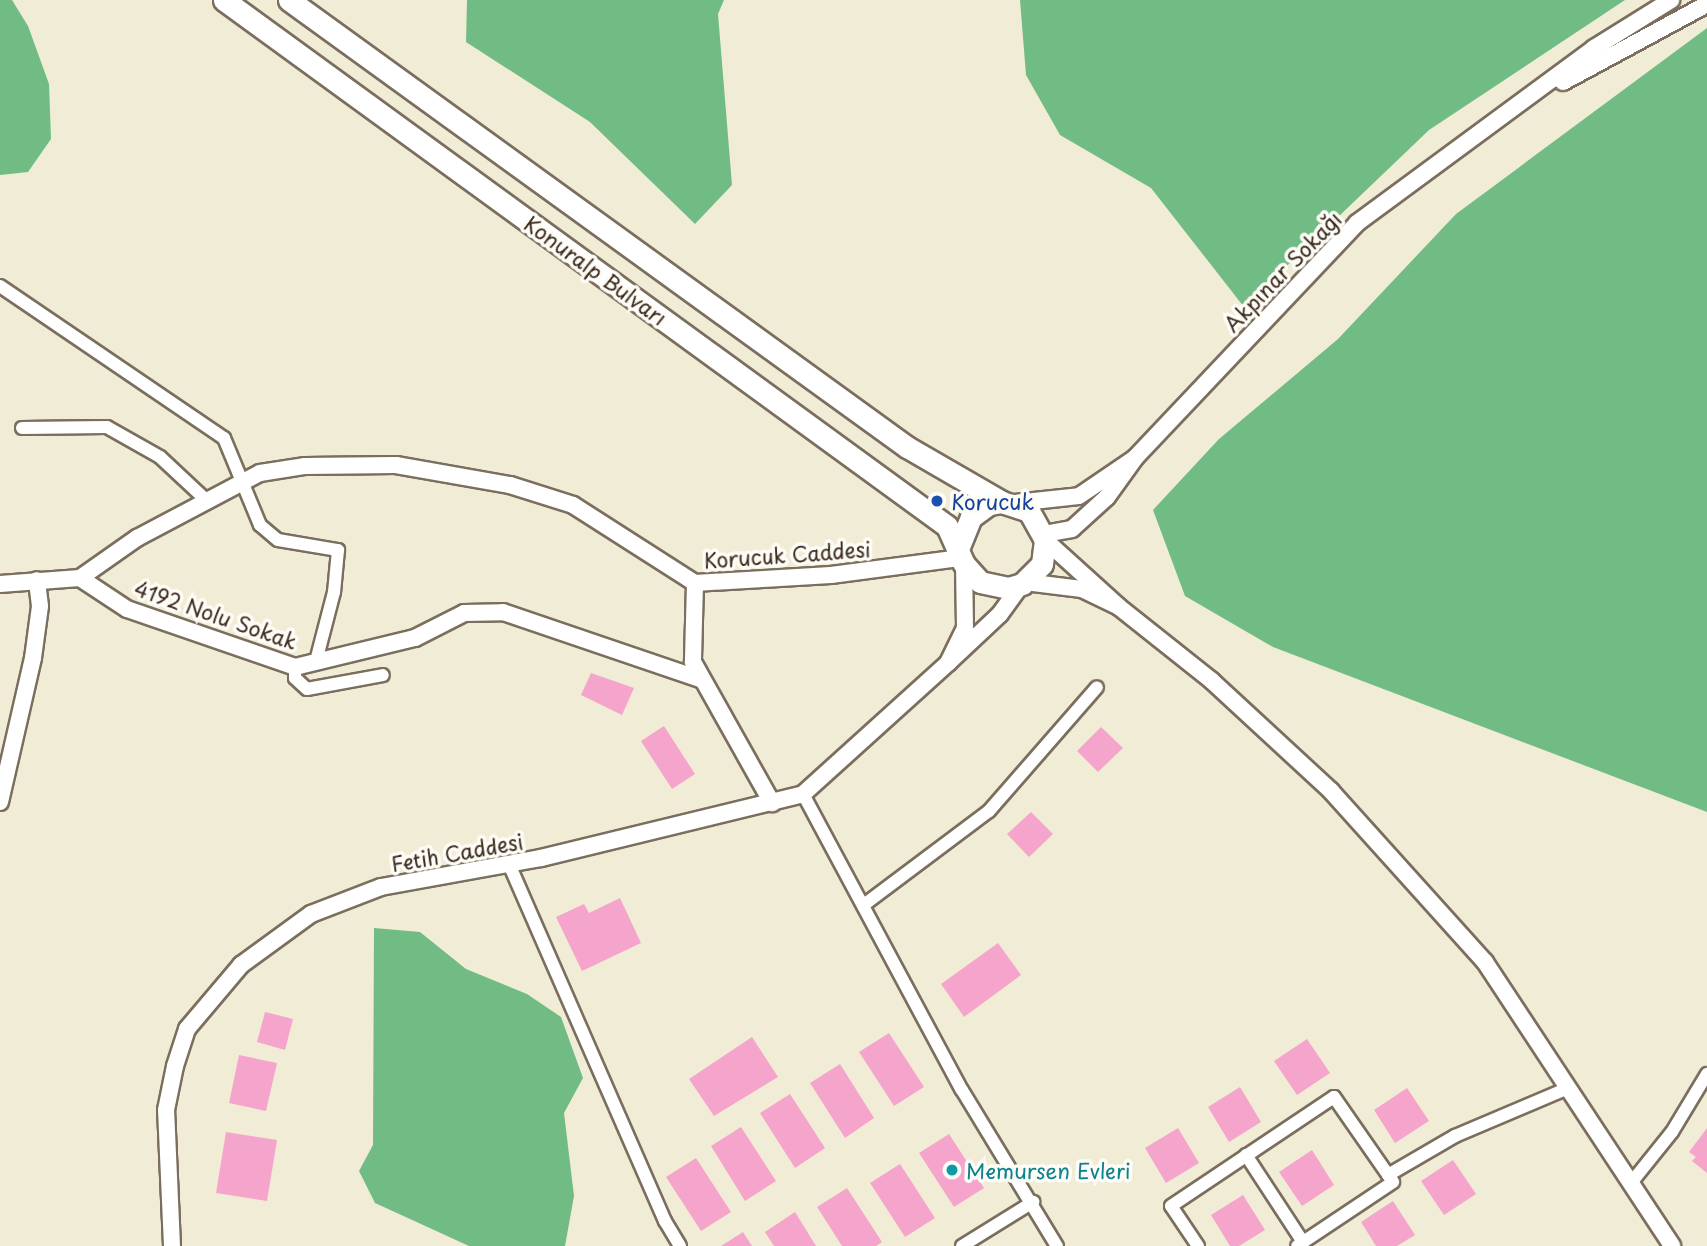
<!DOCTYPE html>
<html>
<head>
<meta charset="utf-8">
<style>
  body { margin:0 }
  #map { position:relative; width:1707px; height:1246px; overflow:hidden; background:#f1ecd5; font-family:"Playpen Sans",sans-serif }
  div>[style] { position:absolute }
  .forest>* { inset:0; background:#71bc84 }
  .building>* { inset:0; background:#f5a5cc }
  .roads { filter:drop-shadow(2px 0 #7b6e5e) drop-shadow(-2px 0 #7b6e5e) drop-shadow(0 2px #7b6e5e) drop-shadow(0 -2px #7b6e5e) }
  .minor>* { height:12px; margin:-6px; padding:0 6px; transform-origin:6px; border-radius:6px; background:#fff }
  .tertiary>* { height:16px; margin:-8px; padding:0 8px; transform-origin:8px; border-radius:8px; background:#fff }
  .primary>* { height:21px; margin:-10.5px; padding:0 10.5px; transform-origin:10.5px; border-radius:10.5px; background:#fff }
  .dots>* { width:19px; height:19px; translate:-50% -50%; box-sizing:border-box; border:4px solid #fdfcf7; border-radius:50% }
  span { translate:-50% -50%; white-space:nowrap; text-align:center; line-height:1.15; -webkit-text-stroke:7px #fdfcf7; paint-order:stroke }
  .street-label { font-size:21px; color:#3b2a1e }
  .transit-label { font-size:21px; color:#164399 }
  .left { translate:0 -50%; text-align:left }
  .culture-label { font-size:21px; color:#0d838f }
</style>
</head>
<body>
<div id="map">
  <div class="forest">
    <div style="clip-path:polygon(0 0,12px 0,28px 26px,49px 84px,51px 139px,28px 172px,0 175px)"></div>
    <div style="clip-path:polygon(467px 0,724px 0,718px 14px,732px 185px,695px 224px,590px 122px,466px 42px)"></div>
    <div style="clip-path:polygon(1020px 0,1625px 0,1429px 130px,1244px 307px,1151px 188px,1060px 135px,1026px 75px)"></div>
    <div style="clip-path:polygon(1707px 28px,1707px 812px,1273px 647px,1185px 596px,1153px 510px,1219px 439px,1338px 339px,1456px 214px)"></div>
    <div style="clip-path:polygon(374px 928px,420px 932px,466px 969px,527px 994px,561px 1017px,583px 1078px,564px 1113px,574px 1196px,565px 1246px,469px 1246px,375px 1203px,359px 1171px,373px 1145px)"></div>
  </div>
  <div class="building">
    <div style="clip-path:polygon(591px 673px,634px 688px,622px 715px,581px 695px)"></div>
    <div style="clip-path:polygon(664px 726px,695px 774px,672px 789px,641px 741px)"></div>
    <div style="clip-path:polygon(1101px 727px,1123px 748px,1098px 772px,1077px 751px)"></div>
    <div style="clip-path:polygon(1031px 812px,1053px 834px,1029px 857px,1007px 834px)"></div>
    <div style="clip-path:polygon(620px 898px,641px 943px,582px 971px,556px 917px,584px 904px,589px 913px)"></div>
    <div style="clip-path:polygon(998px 943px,1021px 975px,964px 1017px,941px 984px)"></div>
    <div style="clip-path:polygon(265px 1012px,293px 1019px,285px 1050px,257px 1042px)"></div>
    <div style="clip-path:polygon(889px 1033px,924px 1087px,894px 1106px,859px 1052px)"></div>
    <div style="clip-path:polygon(752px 1037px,778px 1077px,714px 1116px,689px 1079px)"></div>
    <div style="clip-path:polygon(1307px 1039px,1330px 1073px,1297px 1095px,1274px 1061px)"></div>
    <div style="clip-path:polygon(239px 1055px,277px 1063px,266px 1111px,229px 1103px)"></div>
    <div style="clip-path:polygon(840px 1064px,874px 1118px,845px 1138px,810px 1083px)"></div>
    <div style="clip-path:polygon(1240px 1087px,1261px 1122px,1229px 1142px,1208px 1107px)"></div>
    <div style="clip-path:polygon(1407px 1088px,1429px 1121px,1395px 1143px,1374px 1110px)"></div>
    <div style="clip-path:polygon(790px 1094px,825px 1148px,795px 1168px,760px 1113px)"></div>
    <div style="clip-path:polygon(741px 1127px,776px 1181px,745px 1201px,711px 1146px)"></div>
    <div style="clip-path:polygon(1178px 1128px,1199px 1163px,1166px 1183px,1145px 1148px)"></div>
    <div style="clip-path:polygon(1707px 1128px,1707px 1173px,1692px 1161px,1696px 1157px,1689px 1152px)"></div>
    <div style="clip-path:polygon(226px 1132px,277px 1140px,267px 1201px,216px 1193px)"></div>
    <div style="clip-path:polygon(949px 1134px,984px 1188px,954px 1207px,919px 1153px)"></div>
    <div style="clip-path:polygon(1312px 1150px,1334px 1185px,1302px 1206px,1279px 1172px)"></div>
    <div style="clip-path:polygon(696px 1158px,731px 1212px,701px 1231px,666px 1177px)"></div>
    <div style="clip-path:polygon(1453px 1160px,1476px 1194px,1444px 1215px,1421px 1181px)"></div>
    <div style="clip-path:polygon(900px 1164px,935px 1218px,905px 1237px,870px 1183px)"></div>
    <div style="clip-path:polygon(847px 1188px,882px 1242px,876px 1246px,842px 1246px,817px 1207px)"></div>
    <div style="clip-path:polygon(1243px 1195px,1265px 1230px,1239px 1246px,1230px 1246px,1211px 1215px)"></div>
    <div style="clip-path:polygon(1393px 1201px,1415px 1235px,1397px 1246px,1376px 1246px,1361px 1222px)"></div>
    <div style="clip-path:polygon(795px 1212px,816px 1246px,774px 1246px,765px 1232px)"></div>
    <div style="clip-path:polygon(743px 1232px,752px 1246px,721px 1246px)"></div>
  </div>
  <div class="roads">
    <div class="minor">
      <div style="left:0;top:286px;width:271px;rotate:34.2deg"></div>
      <div style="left:224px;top:438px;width:94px;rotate:67.5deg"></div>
      <div style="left:260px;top:525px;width:23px;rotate:40deg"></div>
      <div style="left:278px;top:540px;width:61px;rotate:9.5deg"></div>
      <div style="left:338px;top:550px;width:42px;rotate:95.4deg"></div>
      <div style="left:334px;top:592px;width:71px;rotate:104.6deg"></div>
      <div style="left:22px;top:428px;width:85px;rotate:-0.7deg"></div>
      <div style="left:107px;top:427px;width:61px;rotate:29.5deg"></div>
      <div style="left:160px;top:457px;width:64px;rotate:43.1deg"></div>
      <div style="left:295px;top:667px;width:11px;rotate:90deg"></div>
      <div style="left:295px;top:678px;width:16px;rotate:43deg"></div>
      <div style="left:307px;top:689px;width:77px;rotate:-10.4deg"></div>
      <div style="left:803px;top:794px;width:336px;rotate:61.8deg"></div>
      <div style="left:962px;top:1090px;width:183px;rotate:58.7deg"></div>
      <div style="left:509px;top:864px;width:390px;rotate:66.4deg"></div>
      <div style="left:665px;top:1221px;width:29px;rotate:59deg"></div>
      <div style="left:865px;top:904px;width:155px;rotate:-36.9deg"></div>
      <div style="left:989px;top:811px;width:164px;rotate:-48.9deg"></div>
      <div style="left:1246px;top:1155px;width:104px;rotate:56.8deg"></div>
      <div style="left:1388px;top:1175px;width:78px;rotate:-30.2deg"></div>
      <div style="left:1455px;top:1136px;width:123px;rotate:-23deg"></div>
      <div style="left:1631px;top:1183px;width:65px;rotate:-51.2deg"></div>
      <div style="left:1672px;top:1132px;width:68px;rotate:-58.9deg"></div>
      <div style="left:962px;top:1246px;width:84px;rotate:-31.8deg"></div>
      <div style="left:1198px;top:1246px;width:48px;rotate:-124deg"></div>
      <div style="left:1171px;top:1206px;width:196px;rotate:-33.8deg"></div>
      <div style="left:1334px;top:1097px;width:103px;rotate:55.2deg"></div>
      <div style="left:1393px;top:1182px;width:115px;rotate:146.3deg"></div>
    </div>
    <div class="tertiary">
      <div style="left:1563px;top:82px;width:164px;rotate:-28.4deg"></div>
      <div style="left:1135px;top:458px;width:323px;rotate:-46.6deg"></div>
      <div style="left:1357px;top:223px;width:295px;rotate:-36.4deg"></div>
      <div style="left:1594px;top:48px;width:91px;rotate:-31.9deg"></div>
      <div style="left:1015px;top:503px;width:64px;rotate:-6.2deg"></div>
      <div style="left:1079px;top:496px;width:68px;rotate:-34.2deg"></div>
      <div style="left:1135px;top:458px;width:48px;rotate:125.7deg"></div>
      <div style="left:1107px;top:497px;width:47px;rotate:137.6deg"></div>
      <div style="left:1072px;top:529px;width:29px;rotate:170deg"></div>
      <div style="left:964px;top:564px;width:64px;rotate:89.1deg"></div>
      <div style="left:965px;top:628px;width:39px;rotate:116deg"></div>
      <div style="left:948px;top:663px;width:71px;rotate:-43.3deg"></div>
      <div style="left:1000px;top:614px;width:37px;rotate:-54deg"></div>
      <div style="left:80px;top:578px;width:56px;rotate:33.4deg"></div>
      <div style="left:127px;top:609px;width:178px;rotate:19deg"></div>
      <div style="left:295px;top:667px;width:123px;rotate:-13.6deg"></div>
      <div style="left:415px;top:638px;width:55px;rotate:-27deg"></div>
      <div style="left:464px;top:613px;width:39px;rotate:-1deg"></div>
      <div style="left:503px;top:612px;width:211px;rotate:18.8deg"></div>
      <div style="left:1025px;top:582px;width:57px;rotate:7deg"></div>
      <div style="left:1082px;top:589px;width:41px;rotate:25.9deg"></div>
      <div style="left:1119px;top:607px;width:100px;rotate:-137.8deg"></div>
      <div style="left:695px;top:583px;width:79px;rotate:91.5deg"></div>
      <div style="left:693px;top:662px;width:162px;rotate:60.7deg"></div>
      <div style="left:0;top:584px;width:80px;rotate:-4.3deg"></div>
      <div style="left:80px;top:578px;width:70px;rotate:-35.1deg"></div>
      <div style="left:137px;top:538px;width:139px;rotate:-27.9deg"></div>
      <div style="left:260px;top:473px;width:46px;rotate:-8.8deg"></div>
      <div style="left:305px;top:466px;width:91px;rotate:-0.6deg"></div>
      <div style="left:396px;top:465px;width:116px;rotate:10deg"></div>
      <div style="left:510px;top:485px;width:66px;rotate:17.6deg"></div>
      <div style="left:573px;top:505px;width:145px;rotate:32.6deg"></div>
      <div style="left:695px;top:583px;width:136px;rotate:-3.4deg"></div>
      <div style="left:831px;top:575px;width:131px;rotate:-7.5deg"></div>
      <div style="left:1119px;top:607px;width:119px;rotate:38.5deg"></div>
      <div style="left:1212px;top:681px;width:162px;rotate:42.7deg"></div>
      <div style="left:1331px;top:791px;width:230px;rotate:48deg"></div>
      <div style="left:1485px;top:962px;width:340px;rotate:56.6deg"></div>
      <div style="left:0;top:802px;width:148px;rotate:-77.1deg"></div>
      <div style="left:33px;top:658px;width:52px;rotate:-82.3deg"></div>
      <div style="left:40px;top:606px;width:26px;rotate:-97deg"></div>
      <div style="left:172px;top:1246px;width:136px;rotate:-92.5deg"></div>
      <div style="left:166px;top:1110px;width:45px;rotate:-78.4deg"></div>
      <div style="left:175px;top:1066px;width:39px;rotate:-72deg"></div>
      <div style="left:187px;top:1029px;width:84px;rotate:-49.8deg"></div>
      <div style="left:241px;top:965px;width:87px;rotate:-36.1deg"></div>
      <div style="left:311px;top:914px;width:75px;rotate:-21.1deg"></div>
      <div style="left:381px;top:887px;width:163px;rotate:-10.3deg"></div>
      <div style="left:541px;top:858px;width:270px;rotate:-13.7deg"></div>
      <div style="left:803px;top:794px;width:195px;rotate:-42.1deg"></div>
    </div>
    <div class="primary">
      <div style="left:224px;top:0;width:894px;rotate:36.04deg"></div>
      <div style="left:947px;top:526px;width:42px;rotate:65.9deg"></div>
      <div style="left:964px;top:564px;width:24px;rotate:48deg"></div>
      <div style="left:980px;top:582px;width:29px;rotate:12deg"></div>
      <div style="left:1008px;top:588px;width:15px;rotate:-16deg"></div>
      <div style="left:1022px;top:584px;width:28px;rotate:-45deg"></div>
      <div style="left:1042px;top:564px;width:24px;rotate:-83deg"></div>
      <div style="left:1045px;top:540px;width:33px;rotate:-119deg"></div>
      <div style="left:1029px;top:511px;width:28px;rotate:-162deg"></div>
      <div style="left:1002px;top:502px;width:13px;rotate:171deg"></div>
      <div style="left:989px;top:504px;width:22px;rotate:144deg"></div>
      <div style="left:971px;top:517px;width:32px;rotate:112deg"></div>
      <div style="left:289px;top:0;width:763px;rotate:35.88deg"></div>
      <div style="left:907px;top:447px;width:110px;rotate:30.1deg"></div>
    </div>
  </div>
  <div class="dots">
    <div style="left:937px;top:501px;background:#1a4fb4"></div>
    <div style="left:952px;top:1170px;background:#0f9aa8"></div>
  </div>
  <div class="street-label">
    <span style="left:596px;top:270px;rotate:36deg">Konuralp Bulvarı</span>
    <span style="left:1282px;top:271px;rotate:-46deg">Akpınar Sokağı</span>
    <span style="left:787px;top:554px;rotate:-4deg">Korucuk Caddesi</span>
    <span style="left:216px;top:614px;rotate:19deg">4192 Nolu Sokak</span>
    <span style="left:457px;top:852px;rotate:-10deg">Fetih Caddesi</span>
  </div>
  <div class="transit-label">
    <span class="left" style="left:951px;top:501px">Korucuk</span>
  </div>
  <div class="culture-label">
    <span class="left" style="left:966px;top:1170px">Memursen Evleri</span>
  </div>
</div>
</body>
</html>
